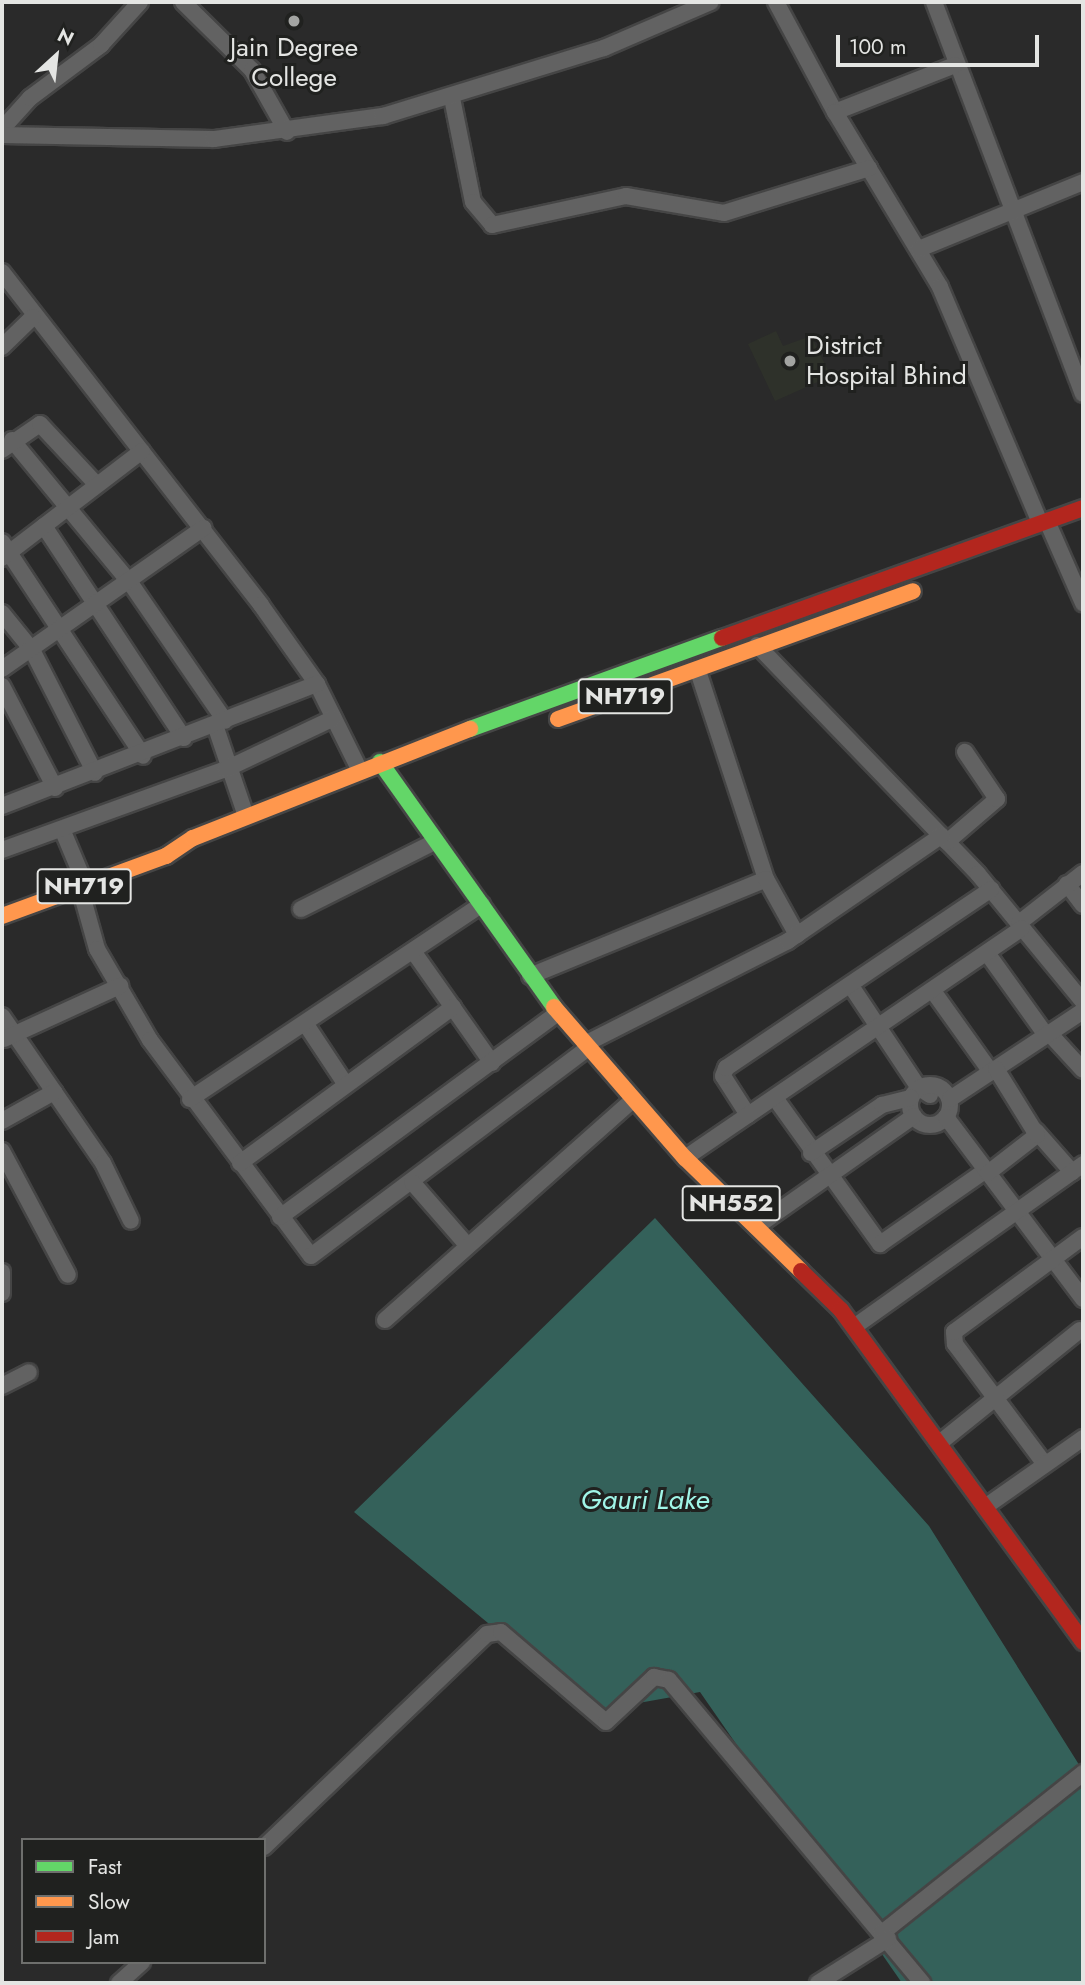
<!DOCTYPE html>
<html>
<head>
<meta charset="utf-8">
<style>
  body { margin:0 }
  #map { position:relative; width:1085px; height:1985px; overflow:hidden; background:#2a2a2a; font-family:Jost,sans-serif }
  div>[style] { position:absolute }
  .built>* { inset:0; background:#2e312a }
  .water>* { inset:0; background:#34615a }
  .roads { filter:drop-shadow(2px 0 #454545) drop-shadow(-2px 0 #454545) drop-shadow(0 2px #454545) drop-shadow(0 -2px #454545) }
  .street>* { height:16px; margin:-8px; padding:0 8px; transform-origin:8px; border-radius:8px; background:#626262 }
  .street>.ring { margin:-8px; padding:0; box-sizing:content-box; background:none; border:16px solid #626262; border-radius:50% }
  .fast>* { height:16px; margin:-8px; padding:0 8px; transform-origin:8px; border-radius:8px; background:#63d668 }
  .slow>* { height:16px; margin:-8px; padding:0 8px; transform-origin:8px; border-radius:8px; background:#ff974d }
  .jam>* { height:16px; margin:-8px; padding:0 8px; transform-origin:8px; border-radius:8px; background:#b3261e }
  .dots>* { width:19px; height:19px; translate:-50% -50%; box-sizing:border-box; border:4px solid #20211f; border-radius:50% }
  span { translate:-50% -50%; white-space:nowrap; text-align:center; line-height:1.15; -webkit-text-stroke:6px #20211f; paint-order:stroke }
  .shield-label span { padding:2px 5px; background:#20211f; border:2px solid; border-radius:5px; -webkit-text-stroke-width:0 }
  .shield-label { font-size:24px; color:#e4e5e3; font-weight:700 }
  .poi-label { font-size:26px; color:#e4e5e3 }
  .left { translate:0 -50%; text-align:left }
  .water-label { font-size:28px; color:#a0f5e7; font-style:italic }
  .frame { position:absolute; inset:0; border:4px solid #e4e5e3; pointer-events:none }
  .legend { position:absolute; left:21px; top:1838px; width:245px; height:126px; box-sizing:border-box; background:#20211f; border:2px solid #6e6f6d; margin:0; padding:9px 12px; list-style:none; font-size:21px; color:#e4e5e3 }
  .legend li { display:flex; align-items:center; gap:14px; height:35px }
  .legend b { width:35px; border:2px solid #6e6f6d }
  .north { position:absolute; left:21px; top:21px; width:70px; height:70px; -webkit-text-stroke:5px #20211f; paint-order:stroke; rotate:27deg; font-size:19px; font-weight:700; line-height:28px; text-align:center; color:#e4e5e3 }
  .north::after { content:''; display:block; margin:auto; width:24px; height:32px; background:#e4e5e3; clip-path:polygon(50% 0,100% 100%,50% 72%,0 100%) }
  .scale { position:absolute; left:836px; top:35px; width:203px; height:32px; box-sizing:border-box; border:4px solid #e4e5e3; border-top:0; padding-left:9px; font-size:21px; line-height:24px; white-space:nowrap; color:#e4e5e3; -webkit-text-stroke:5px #20211f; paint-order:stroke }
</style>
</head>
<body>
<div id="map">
  <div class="built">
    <div style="clip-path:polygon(776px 331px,783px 346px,811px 336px,831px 376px,775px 401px,748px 344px)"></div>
  </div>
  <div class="water">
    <div style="clip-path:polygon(655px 1218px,929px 1526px,1083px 1771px,1083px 1983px,902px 1983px,700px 1692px,594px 1711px,354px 1512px)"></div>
  </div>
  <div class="roads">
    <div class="street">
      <div style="left:183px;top:2px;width:97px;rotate:44.6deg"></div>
      <div style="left:252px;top:70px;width:71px;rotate:60.6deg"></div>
      <div style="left:776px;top:2px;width:125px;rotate:61.8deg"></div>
      <div style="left:934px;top:2px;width:419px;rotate:69.2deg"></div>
      <div style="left:955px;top:65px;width:129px;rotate:158.6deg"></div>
      <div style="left:835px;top:112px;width:204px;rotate:59deg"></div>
      <div style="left:940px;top:287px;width:256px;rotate:67deg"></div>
      <div style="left:452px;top:98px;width:106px;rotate:78.6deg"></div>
      <div style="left:473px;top:202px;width:30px;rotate:50deg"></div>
      <div style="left:492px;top:225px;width:137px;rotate:-12.2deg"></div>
      <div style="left:626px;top:196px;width:99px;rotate:9.8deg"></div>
      <div style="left:724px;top:213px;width:152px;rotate:-17.2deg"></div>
      <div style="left:2px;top:129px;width:42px;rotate:-47.9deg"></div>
      <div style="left:30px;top:98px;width:89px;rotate:-36.7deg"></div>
      <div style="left:101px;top:45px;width:58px;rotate:-47.8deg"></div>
      <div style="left:2px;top:135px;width:212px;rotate:1.1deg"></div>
      <div style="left:214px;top:139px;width:171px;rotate:-7.8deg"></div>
      <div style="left:383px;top:116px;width:231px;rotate:-17.1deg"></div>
      <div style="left:604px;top:48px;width:116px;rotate:-23.3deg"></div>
      <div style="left:919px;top:249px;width:177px;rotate:-22.2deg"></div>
      <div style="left:2px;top:272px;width:422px;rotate:52.1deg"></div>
      <div style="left:261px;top:605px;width:97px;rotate:54.7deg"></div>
      <div style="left:317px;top:684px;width:95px;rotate:63.7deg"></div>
      <div style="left:2px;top:347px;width:43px;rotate:-44.1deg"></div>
      <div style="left:12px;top:440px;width:187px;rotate:50.4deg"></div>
      <div style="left:131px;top:584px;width:166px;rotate:55.5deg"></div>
      <div style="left:2px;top:450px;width:46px;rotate:-34.4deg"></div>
      <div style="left:40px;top:424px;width:83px;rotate:46.9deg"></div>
      <div style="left:1047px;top:521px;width:90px;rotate:66.3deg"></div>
      <div style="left:44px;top:526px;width:254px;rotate:56.6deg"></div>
      <div style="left:2px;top:542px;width:256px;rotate:56.6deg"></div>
      <div style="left:2px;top:558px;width:176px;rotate:-37.4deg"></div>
      <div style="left:2px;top:613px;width:48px;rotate:51deg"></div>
      <div style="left:32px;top:650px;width:138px;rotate:62.9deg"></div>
      <div style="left:757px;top:645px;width:318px;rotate:46deg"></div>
      <div style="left:978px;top:874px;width:166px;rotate:50.6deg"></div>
      <div style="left:2px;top:669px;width:246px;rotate:-35deg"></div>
      <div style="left:698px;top:671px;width:219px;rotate:71.9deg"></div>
      <div style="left:2px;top:686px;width:115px;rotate:62.5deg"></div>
      <div style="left:215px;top:725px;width:96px;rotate:71.2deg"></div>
      <div style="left:2px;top:806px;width:338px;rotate:-21.2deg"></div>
      <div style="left:62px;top:829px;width:62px;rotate:67.2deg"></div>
      <div style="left:947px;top:842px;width:66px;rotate:-40.7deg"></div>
      <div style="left:997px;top:799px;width:57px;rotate:-124.2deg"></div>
      <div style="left:2px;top:850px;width:238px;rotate:-19.9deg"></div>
      <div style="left:226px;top:769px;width:119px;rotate:-25.3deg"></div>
      <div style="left:1067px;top:884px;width:26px;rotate:53deg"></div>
      <div style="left:80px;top:888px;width:63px;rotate:74.4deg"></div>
      <div style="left:97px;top:949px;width:105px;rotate:59.8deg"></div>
      <div style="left:150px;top:1040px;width:269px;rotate:53.3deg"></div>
      <div style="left:311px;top:1256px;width:346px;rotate:-36.9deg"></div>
      <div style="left:301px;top:909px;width:151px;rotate:-26.7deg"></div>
      <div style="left:1019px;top:923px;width:81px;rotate:-38deg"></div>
      <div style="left:413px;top:951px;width:137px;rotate:54.8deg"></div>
      <div style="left:987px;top:953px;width:101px;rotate:54.3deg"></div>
      <div style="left:530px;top:976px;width:255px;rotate:-22.3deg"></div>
      <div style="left:766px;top:879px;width:64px;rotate:61deg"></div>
      <div style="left:851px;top:986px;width:123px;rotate:56.3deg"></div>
      <div style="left:919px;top:1088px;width:13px;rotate:32deg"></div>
      <div style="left:933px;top:991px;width:100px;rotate:54.4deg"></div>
      <div style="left:2px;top:1016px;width:178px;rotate:55.5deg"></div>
      <div style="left:103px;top:1163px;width:64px;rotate:64.2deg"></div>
      <div style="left:305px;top:1023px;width:74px;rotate:56.5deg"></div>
      <div style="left:1049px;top:1033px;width:50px;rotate:47.4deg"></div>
      <div style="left:4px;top:1039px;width:128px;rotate:-24.6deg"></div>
      <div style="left:585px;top:1044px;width:228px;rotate:-26.9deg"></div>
      <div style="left:788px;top:941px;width:186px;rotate:-34.5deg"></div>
      <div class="ring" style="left:910px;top:1085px;width:24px;height:24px"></div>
      <div style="left:775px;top:1098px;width:180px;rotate:54.3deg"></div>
      <div style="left:880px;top:1244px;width:129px;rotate:-34.9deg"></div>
      <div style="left:190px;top:1099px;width:351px;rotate:-33.7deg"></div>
      <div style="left:950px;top:1099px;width:159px;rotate:-33.5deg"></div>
      <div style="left:748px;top:1115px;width:46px;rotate:-122.7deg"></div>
      <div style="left:723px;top:1076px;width:9px;rotate:-69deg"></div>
      <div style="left:726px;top:1068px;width:320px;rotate:-34deg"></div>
      <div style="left:946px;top:1117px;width:228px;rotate:53deg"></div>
      <div style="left:2px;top:1121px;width:60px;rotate:-29.1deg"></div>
      <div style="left:1036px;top:1131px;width:55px;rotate:48.7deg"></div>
      <div style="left:2px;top:1151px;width:140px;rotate:62deg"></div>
      <div style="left:811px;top:1153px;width:86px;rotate:-34.1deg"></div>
      <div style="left:882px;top:1105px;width:30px;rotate:-14deg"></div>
      <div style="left:685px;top:1158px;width:408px;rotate:-34.3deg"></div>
      <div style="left:240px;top:1163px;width:264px;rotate:-36.2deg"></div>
      <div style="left:988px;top:1173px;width:62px;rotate:-37.8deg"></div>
      <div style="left:1037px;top:1135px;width:78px;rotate:-121.8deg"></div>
      <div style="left:412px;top:1182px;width:84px;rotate:48.9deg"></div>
      <div style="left:280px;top:1217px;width:345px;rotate:-36.3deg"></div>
      <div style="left:756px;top:1227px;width:193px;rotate:-35.1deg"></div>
      <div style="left:2px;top:1272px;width:21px;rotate:90deg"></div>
      <div style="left:385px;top:1320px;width:332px;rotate:-41.6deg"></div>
      <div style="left:854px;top:1327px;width:281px;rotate:-35.4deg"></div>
      <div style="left:2px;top:1386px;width:30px;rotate:-27deg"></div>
      <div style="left:942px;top:1441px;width:177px;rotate:-38.8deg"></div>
      <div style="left:1044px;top:1463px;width:149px;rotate:-126.8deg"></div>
      <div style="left:955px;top:1344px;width:12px;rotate:-95deg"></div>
      <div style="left:954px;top:1332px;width:160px;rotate:-36.4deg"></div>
      <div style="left:985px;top:1507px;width:120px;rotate:-35.1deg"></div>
      <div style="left:264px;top:1847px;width:308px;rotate:-43.7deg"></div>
      <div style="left:487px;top:1634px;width:14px;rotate:-8deg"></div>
      <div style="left:501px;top:1632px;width:138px;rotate:40.6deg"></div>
      <div style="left:606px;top:1722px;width:66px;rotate:-43.2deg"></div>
      <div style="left:654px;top:1677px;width:15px;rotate:11deg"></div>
      <div style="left:669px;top:1680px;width:395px;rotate:50.1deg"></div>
      <div style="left:882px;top:1933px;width:257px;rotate:-38.5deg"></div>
      <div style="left:119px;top:1983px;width:31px;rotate:-42deg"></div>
      <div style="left:818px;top:1983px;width:83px;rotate:-32.2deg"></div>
    </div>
    <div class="fast">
      <div style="left:470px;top:729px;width:268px;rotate:-19.9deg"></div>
      <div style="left:380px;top:762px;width:301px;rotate:54.6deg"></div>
    </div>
    <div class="slow">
      <div style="left:558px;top:719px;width:377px;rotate:-19.8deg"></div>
      <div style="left:2px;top:916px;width:175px;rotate:-20.1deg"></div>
      <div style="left:166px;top:856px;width:32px;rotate:-34deg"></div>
      <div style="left:193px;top:838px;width:298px;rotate:-21.5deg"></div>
      <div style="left:554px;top:1007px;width:200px;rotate:49.1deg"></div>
      <div style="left:685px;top:1158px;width:162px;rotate:44.2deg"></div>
    </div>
    <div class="jam">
      <div style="left:722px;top:638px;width:384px;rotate:-19.8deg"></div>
      <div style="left:801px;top:1271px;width:56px;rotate:44.3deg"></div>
      <div style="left:841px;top:1310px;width:411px;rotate:53.9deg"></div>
    </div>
  </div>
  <div class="dots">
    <div style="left:294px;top:21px;background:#a3a4a2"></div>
    <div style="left:790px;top:361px;background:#a3a4a2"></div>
  </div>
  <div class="shield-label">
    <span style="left:625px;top:696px">NH719</span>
    <span style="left:84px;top:886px">NH719</span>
    <span style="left:731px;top:1203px">NH552</span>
  </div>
  <div class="poi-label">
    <span style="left:294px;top:63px">Jain Degree<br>College</span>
    <span class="left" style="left:806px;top:361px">District<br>Hospital Bhind</span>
  </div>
  <div class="water-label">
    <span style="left:645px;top:1500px">Gauri Lake</span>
  </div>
  <div class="frame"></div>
  <ul class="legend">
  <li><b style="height:9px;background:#63d668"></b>Fast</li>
  <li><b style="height:9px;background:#ff974d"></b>Slow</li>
  <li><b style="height:9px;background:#b3261e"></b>Jam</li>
  </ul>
  <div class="north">N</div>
  <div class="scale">100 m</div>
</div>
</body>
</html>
